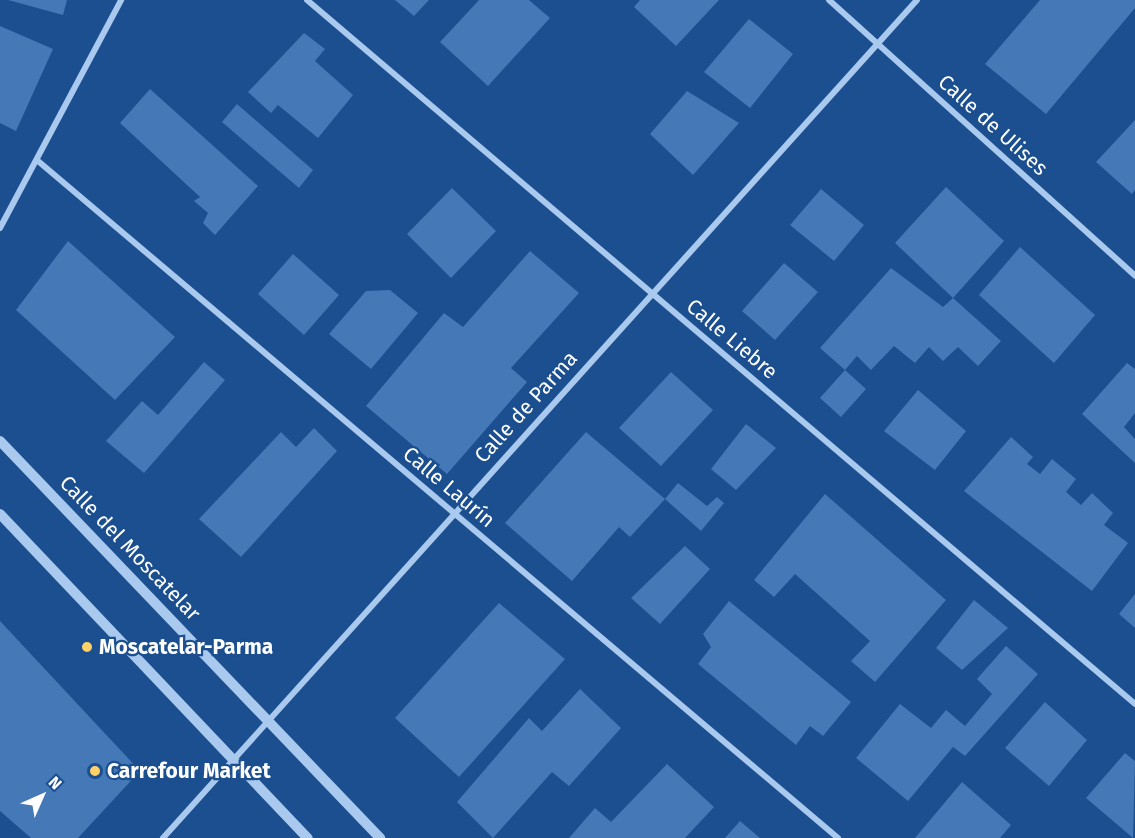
<!DOCTYPE html>
<html>
<head>
<meta charset="utf-8">
<style>
  body { margin:0 }
  #map { position:relative; width:1135px; height:838px; overflow:hidden; background:#1b4f8f; font-family:"Fira Sans",sans-serif }
  div>[style] { position:absolute }
  .building>* { inset:0; background:#4478b7 }
  .minor>* { height:6px; margin:-3px; padding:0 3px; transform-origin:3px; border-radius:3px; background:#a9c9ee }
  .tertiary>* { height:10px; margin:-5px; padding:0 5px; transform-origin:5px; border-radius:5px; background:#a9c9ee }
  .dots>* { width:16px; height:16px; translate:-50% -50%; box-sizing:border-box; border:3px solid #1b4f8f; border-radius:50% }
  span { translate:-50% -50%; white-space:nowrap; text-align:center; line-height:1.15; -webkit-text-stroke:4.5px #1b4f8f; paint-order:stroke }
  .street-label { font-size:21px; color:#fff }
  .poi-label { font-size:21px; color:#fff; font-weight:700 }
  .left { translate:0 -50%; text-align:left }
  .north { position:absolute; left:12px; top:766px; width:60px; height:60px; -webkit-text-stroke:4px #1b4f8f; paint-order:stroke; rotate:45deg; font-size:16px; font-weight:700; line-height:24px; text-align:center; color:#fff }
  .north::after { content:''; display:block; margin:auto; width:21px; height:27px; background:#fff; clip-path:polygon(50% 0,100% 100%,50% 72%,0 100%) }
</style>
</head>
<body>
<div id="map">
  <div class="building">
    <div style="clip-path:polygon(8px 0,67px 0,63px 15px)"></div>
    <div style="clip-path:polygon(395px 0,429px 0,414px 16px)"></div>
    <div style="clip-path:polygon(479px 0,529px 0,550px 18px,488px 86px,440px 42px)"></div>
    <div style="clip-path:polygon(640px 0,719px 0,676px 46px,634px 7px)"></div>
    <div style="clip-path:polygon(1040px 0,1135px 0,1135px 8px,1046px 114px,985px 64px)"></div>
    <div style="clip-path:polygon(749px 19px,793px 54px,750px 108px,704px 72px)"></div>
    <div style="clip-path:polygon(0 26px,53px 49px,16px 131px,0 123px)"></div>
    <div style="clip-path:polygon(304px 33px,325px 49px,315px 61px,353px 95px,318px 138px,278px 105px,271px 113px,248px 92px)"></div>
    <div style="clip-path:polygon(150px 89px,258px 186px,215px 235px,203px 223px,208px 213px,194px 201px,200px 197px,120px 123px)"></div>
    <div style="clip-path:polygon(687px 91px,739px 123px,693px 175px,650px 134px)"></div>
    <div style="clip-path:polygon(237px 104px,313px 170px,299px 188px,222px 122px)"></div>
    <div style="clip-path:polygon(1135px 120px,1135px 190px,1132px 194px,1096px 162px)"></div>
    <div style="clip-path:polygon(946px 187px,1004px 241px,953px 298px,895px 243px)"></div>
    <div style="clip-path:polygon(452px 188px,496px 231px,451px 278px,407px 234px)"></div>
    <div style="clip-path:polygon(821px 189px,864px 225px,834px 261px,790px 225px)"></div>
    <div style="clip-path:polygon(68px 241px,175px 337px,115px 400px,16px 310px)"></div>
    <div style="clip-path:polygon(1020px 247px,1095px 315px,1054px 363px,979px 295px)"></div>
    <div style="clip-path:polygon(530px 251px,579px 293px,511px 368px,527px 382px,447px 474px,366px 406px,444px 313px,463px 327px)"></div>
    <div style="clip-path:polygon(293px 254px,339px 295px,304px 335px,258px 294px)"></div>
    <div style="clip-path:polygon(784px 263px,818px 292px,775px 340px,742px 311px)"></div>
    <div style="clip-path:polygon(891px 268px,943px 307px,953px 298px,1001px 341px,978px 366px,958px 347px,943px 361px,929px 347px,915px 363px,894px 346px,871px 370px,857px 356px,845px 370px,866px 389px,841px 417px,820px 398px,845px 370px,820px 348px)"></div>
    <div style="clip-path:polygon(390px 290px,418px 313px,371px 369px,329px 334px,366px 291px)"></div>
    <div style="clip-path:polygon(204px 362px,225px 380px,144px 473px,106px 441px,142px 401px,158px 415px)"></div>
    <div style="clip-path:polygon(1127px 363px,1135px 369px,1135px 413px,1124px 427px,1135px 439px,1135px 463px,1082px 414px)"></div>
    <div style="clip-path:polygon(671px 372px,713px 410px,661px 466px,619px 428px)"></div>
    <div style="clip-path:polygon(918px 390px,966px 431px,935px 470px,884px 431px)"></div>
    <div style="clip-path:polygon(746px 424px,776px 448px,736px 490px,711px 469px)"></div>
    <div style="clip-path:polygon(314px 428px,337px 451px,241px 557px,199px 519px,281px 432px,296px 447px)"></div>
    <div style="clip-path:polygon(586px 432px,665px 499px,630px 537px,619px 527px,572px 581px,505px 523px)"></div>
    <div style="clip-path:polygon(1011px 437px,1033px 457px,1027px 464px,1040px 474px,1052px 459px,1076px 479px,1066px 492px,1081px 505px,1092px 493px,1113px 513px,1104px 525px,1128px 543px,1092px 591px,964px 491px)"></div>
    <div style="clip-path:polygon(678px 483px,707px 506px,717px 497px,724px 503px,701px 531px,665px 499px)"></div>
    <div style="clip-path:polygon(825px 494px,946px 600px,875px 682px,851px 661px,870px 641px,795px 574px,774px 597px,754px 580px)"></div>
    <div style="clip-path:polygon(685px 546px,710px 569px,660px 624px,631px 598px)"></div>
    <div style="clip-path:polygon(1135px 594px,1135px 628px,1119px 614px)"></div>
    <div style="clip-path:polygon(974px 600px,1008px 628px,962px 670px,936px 648px)"></div>
    <div style="clip-path:polygon(729px 601px,851px 702px,823px 736px,810px 726px,796px 745px,698px 664px,711px 647px,703px 634px)"></div>
    <div style="clip-path:polygon(499px 603px,565px 659px,459px 777px,395px 718px)"></div>
    <div style="clip-path:polygon(0 621px,140px 771px,78px 838px,31px 838px,0 811px)"></div>
    <div style="clip-path:polygon(1006px 646px,1038px 674px,965px 756px,953px 747px,908px 801px,856px 758px,900px 704px,931px 728px,946px 710px,965px 726px,992px 694px,977px 679px)"></div>
    <div style="clip-path:polygon(580px 689px,621px 728px,569px 786px,552px 772px,493px 838px,457px 802px,529px 718px,542px 731px)"></div>
    <div style="clip-path:polygon(1045px 702px,1087px 740px,1049px 786px,1005px 748px)"></div>
    <div style="clip-path:polygon(1125px 753px,1135px 761px,1133px 838px,1086px 798px)"></div>
    <div style="clip-path:polygon(667px 764px,714px 807px,685px 838px,569px 838px,595px 808px,611px 822px)"></div>
    <div style="clip-path:polygon(962px 782px,1011px 825px,1000px 838px,915px 838px)"></div>
    <div style="clip-path:polygon(740px 821px,760px 838px,725px 838px)"></div>
  </div>
  <div class="minor">
    <div style="left:307px;top:0;width:1087px;rotate:40.37deg"></div>
    <div style="left:829px;top:0;width:412px;rotate:42deg"></div>
    <div style="left:38px;top:161px;width:1048px;rotate:40.24deg"></div>
    <div style="left:0;top:228px;width:258px;rotate:-62deg"></div>
    <div style="left:163px;top:838px;width:1127px;rotate:-48.02deg"></div>
  </div>
  <div class="tertiary">
    <div style="left:0;top:441px;width:550px;rotate:46.25deg"></div>
    <div style="left:0;top:514px;width:447px;rotate:46.5deg"></div>
  </div>
  <div class="dots">
    <div style="left:87px;top:647px;background:#ffd166"></div>
    <div style="left:95px;top:771px;background:#ffd166"></div>
  </div>
  <div class="street-label">
    <span style="left:993px;top:125px;rotate:42deg">Calle de Ulises</span>
    <span style="left:732px;top:339px;rotate:40deg">Calle Liebre</span>
    <span style="left:526px;top:407px;rotate:-48deg">Calle de Parma</span>
    <span style="left:449px;top:487px;rotate:40deg">Calle Laurín</span>
    <span style="left:130px;top:548px;rotate:46deg">Calle del Moscatelar</span>
  </div>
  <div class="poi-label">
    <span class="left" style="left:99px;top:647px">Moscatelar-Parma</span>
    <span class="left" style="left:107px;top:771px">Carrefour Market</span>
  </div>
  <div class="north">N</div>
</div>
</body>
</html>
